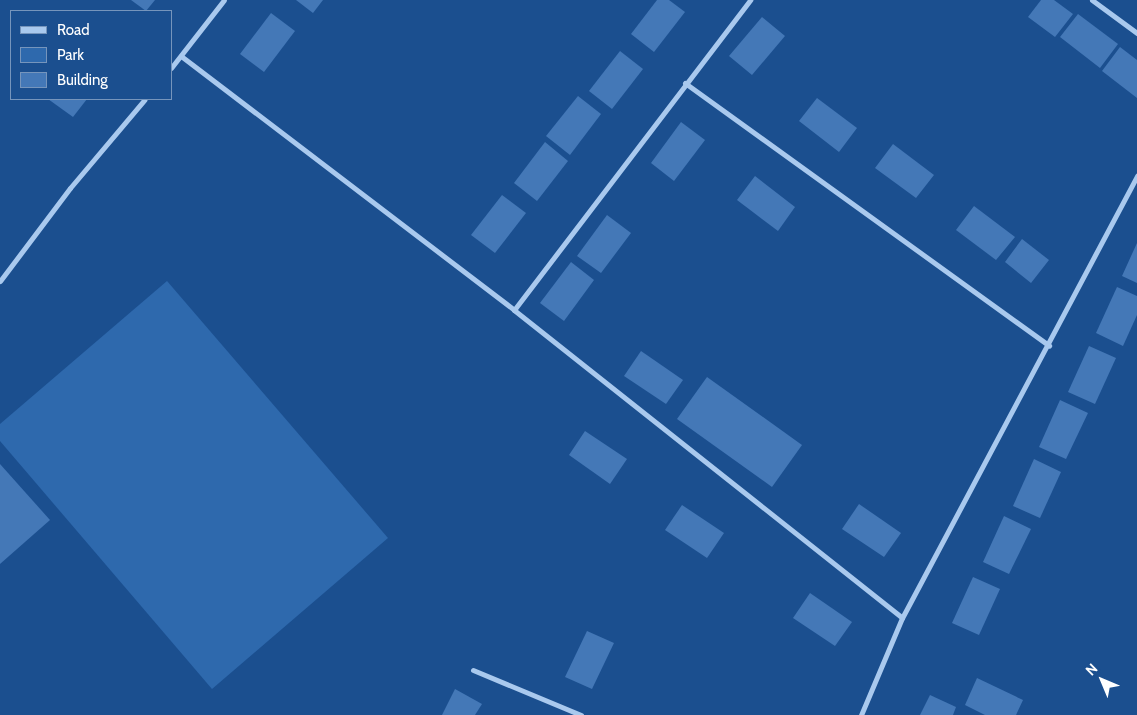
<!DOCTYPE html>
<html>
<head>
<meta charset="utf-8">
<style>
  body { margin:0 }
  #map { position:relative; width:1137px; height:715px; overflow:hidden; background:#1b4f8f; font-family:Cabin,sans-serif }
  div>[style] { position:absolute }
  .green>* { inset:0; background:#2e69ad }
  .building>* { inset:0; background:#4478b7 }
  .minor>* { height:5px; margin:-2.5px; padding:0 2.5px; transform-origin:2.5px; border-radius:2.5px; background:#a9c9ee }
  span { translate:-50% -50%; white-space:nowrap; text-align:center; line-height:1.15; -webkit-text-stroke:4px #1b4f8f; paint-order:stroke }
  .legend { position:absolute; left:10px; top:10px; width:162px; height:90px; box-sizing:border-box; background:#1b4f8f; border:1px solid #7695bc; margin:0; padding:6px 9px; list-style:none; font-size:15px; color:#fff }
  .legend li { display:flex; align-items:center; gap:10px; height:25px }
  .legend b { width:25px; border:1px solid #7695bc }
  .north { position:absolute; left:1077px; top:655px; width:50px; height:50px; -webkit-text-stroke:4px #1b4f8f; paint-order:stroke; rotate:315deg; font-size:14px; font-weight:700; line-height:20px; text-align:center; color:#fff }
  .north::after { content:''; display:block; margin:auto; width:18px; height:22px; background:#fff; clip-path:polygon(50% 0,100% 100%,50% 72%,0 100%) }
</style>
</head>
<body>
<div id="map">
  <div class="green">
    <div style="clip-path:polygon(167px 281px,388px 538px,212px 689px,0 441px,0 424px)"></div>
  </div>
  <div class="building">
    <div style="clip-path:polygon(131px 0,155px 0,146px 11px)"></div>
    <div style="clip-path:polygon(296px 0,323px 0,313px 13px)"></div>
    <div style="clip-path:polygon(657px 0,669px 0,685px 12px,654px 52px,631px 34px)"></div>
    <div style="clip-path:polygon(1041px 0,1054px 0,1073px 14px,1055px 37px,1028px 17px)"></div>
    <div style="clip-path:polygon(271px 13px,295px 31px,264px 72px,240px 54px)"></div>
    <div style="clip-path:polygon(1078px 14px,1118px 44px,1100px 68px,1060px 37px)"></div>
    <div style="clip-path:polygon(762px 17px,785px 36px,752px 75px,729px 56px)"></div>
    <div style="clip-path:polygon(1120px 47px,1137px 60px,1137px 98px,1102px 71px)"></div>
    <div style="clip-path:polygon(620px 51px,643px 69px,612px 109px,589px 91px)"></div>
    <div style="clip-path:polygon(578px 96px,601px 114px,570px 155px,546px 136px)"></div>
    <div style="clip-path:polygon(817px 98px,857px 128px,839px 152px,799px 121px)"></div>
    <div style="clip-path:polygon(48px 99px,87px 99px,73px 117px)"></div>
    <div style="clip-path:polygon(681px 122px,705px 140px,674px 181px,651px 163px)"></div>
    <div style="clip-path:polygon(545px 142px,568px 161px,537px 201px,514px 183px)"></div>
    <div style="clip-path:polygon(893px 144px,934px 175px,916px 198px,875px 168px)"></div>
    <div style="clip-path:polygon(755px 176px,795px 207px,778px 231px,737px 200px)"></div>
    <div style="clip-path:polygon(502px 195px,526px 213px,495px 253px,471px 235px)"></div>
    <div style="clip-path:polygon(974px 206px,1015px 237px,996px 260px,956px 230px)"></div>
    <div style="clip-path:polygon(607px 215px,631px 233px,601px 273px,577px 256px)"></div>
    <div style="clip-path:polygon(1022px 239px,1049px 260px,1031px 283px,1005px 262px)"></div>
    <div style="clip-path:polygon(1137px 243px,1137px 283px,1122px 276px)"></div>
    <div style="clip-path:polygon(571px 262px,594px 280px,564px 321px,540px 303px)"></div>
    <div style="clip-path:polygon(1117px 287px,1137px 296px,1137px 315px,1123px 346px,1096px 333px)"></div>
    <div style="clip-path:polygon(1089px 346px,1116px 358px,1095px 404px,1068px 392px)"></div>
    <div style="clip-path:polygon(641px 351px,683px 380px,666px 404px,624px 376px)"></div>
    <div style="clip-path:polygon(707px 377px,802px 445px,772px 487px,677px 419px)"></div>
    <div style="clip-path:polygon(1060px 400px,1088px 413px,1066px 459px,1039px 447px)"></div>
    <div style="clip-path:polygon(585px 431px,627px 459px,610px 484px,569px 455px)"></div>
    <div style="clip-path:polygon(1034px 459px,1061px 472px,1040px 518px,1013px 506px)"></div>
    <div style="clip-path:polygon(0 464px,50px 520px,0 564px)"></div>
    <div style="clip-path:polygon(859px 504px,901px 533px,884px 557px,842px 529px)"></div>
    <div style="clip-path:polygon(682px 505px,724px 533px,707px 558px,665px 530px)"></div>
    <div style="clip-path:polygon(1004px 516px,1031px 529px,1009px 574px,983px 562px)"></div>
    <div style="clip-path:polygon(973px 577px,1000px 589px,979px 635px,952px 623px)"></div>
    <div style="clip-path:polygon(810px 593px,852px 622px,835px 646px,793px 618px)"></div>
    <div style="clip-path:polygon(587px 631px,614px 643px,592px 689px,565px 677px)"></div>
    <div style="clip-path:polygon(977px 678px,1023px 700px,1016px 715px,985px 715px,965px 705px)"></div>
    <div style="clip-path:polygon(455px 689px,482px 704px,475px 715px,442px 715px)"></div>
    <div style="clip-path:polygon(930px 695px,956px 707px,953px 715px,920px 715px)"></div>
  </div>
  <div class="minor">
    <div style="left:1092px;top:0;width:56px;rotate:36.3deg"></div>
    <div style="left:181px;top:56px;width:419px;rotate:37.3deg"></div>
    <div style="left:514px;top:310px;width:495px;rotate:38.4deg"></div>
    <div style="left:171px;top:68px;width:86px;rotate:-52.1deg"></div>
    <div style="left:685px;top:83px;width:449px;rotate:35.8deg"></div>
    <div style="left:0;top:281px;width:116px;rotate:-53deg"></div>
    <div style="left:70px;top:188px;width:116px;rotate:-49.9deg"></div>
    <div style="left:514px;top:310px;width:390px;rotate:-52.7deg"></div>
    <div style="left:473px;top:670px;width:117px;rotate:22.6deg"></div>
    <div style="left:861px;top:715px;width:105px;rotate:-67.1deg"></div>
    <div style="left:902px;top:618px;width:501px;rotate:-62deg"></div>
  </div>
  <ul class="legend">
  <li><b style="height:6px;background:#a9c9ee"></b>Road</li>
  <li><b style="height:14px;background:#2e69ad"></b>Park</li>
  <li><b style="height:14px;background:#4478b7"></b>Building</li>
  </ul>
  <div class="north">N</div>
</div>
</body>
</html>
